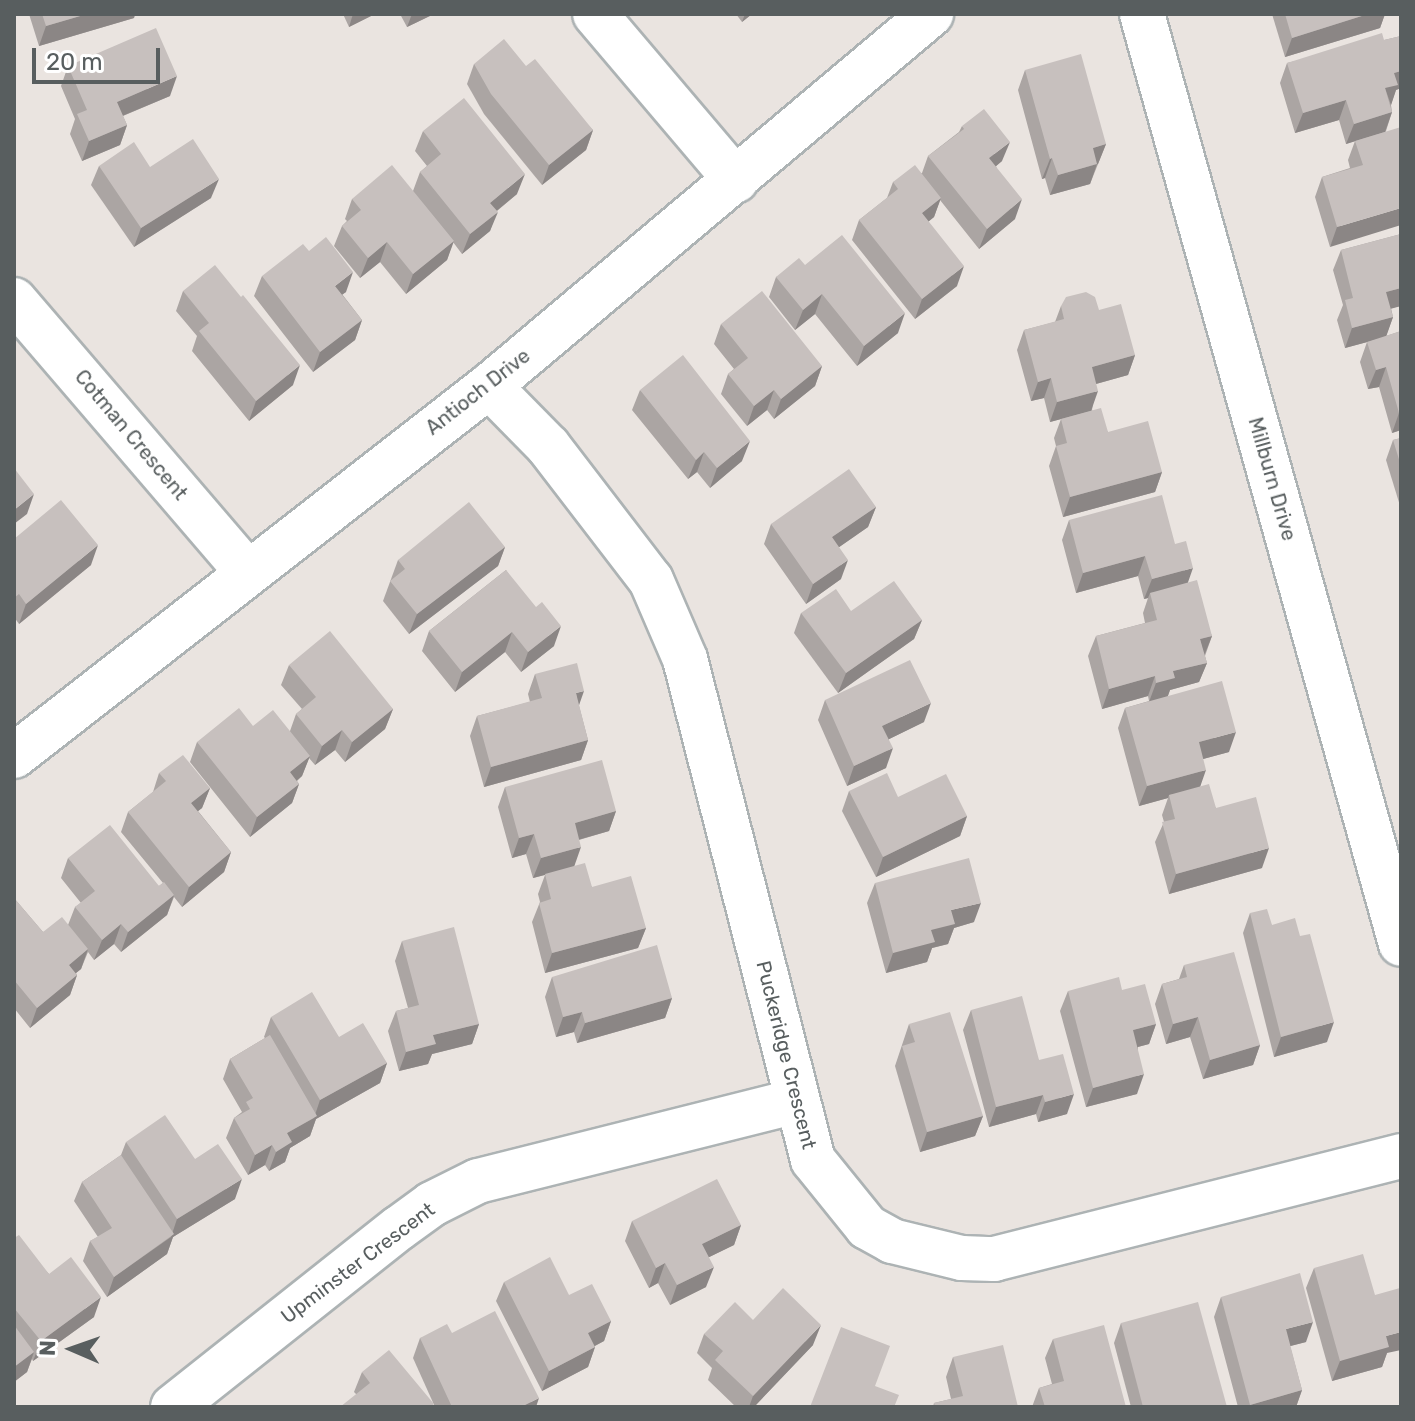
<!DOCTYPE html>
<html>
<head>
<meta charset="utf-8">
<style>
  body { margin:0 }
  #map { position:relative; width:1415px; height:1421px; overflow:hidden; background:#eae4e0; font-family:Rubik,sans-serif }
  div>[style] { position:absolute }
  .roads { filter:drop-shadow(2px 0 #adb3b4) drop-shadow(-2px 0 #adb3b4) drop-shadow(0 2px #adb3b4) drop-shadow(0 -2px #adb3b4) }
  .street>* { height:44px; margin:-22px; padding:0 22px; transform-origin:22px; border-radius:22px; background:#fff }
  .wall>* { inset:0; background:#aba5a3 }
  .shaded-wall>* { inset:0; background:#8b8685 }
  .building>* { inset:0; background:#c7c0be }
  span { translate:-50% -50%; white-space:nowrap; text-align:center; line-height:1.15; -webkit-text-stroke:7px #fff; paint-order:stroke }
  .street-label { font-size:20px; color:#585e5f }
  .frame { position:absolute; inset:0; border:16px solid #585e5f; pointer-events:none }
  .north { position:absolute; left:32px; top:1309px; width:80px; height:80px; -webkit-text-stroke:6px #fff; paint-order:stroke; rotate:272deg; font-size:22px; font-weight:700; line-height:32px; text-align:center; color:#585e5f }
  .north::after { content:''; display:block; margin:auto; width:28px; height:36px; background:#585e5f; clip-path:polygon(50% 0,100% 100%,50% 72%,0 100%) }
  .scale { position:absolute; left:32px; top:48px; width:128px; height:36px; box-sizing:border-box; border:4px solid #585e5f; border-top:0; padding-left:10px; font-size:24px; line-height:28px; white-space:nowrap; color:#585e5f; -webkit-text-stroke:6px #fff; paint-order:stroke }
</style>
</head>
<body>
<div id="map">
  <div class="roads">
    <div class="street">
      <div style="left:595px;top:14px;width:218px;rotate:49.7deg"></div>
      <div style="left:1142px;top:14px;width:965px;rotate:74.44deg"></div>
      <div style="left:14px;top:300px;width:358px;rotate:49.4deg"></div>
      <div style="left:489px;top:386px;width:84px;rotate:45.5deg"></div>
      <div style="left:548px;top:446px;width:169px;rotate:52.5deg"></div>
      <div style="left:651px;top:580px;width:86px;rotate:66.7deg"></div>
      <div style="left:685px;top:659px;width:517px;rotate:75.67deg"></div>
      <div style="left:813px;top:1160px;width:86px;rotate:51.1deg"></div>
      <div style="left:867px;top:1227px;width:29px;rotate:29deg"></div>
      <div style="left:892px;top:1241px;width:72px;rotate:13.7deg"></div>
      <div style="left:962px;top:1258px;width:32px;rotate:2deg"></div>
      <div style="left:994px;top:1259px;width:420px;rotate:-14.2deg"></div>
      <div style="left:14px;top:756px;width:602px;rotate:-37.92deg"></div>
      <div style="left:489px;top:386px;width:578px;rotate:-40.08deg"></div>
      <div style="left:173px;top:1407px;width:288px;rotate:-38.4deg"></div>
      <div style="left:399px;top:1228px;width:41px;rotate:-36deg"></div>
      <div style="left:432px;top:1204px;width:51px;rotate:-26.6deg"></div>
      <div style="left:478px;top:1181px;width:329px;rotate:-14.1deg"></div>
    </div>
  </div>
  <div class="wall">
    <div style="clip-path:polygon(29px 14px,135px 14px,134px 18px,39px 46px)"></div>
    <div style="clip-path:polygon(343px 14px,375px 14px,349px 27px)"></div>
    <div style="clip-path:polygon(400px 14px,434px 14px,407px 27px)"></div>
    <div style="clip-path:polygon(736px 14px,752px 14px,742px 22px)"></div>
    <div style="clip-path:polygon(1272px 14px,1385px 14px,1380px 28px,1285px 57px)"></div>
    <div style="clip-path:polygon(1401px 36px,1401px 88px,1396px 90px,1391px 105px,1392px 112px,1386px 131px,1330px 247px,1315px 197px,1322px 177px,1350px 168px,1348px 160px,1355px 141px,1346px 144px,1339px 120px,1295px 133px,1280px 83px,1287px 63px)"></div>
    <div style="clip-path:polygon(474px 64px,526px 66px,593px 130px,586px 150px,542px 185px,484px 114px,467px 84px)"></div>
    <div style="clip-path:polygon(68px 66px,170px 96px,123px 116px,127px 125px,120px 145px,82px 161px,70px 134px,75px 119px,61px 86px)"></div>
    <div style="clip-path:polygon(1025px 70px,1106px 144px,1090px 184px,1050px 195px,1045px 178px,1042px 179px,1018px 90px)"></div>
    <div style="clip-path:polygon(962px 126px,1002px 161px,996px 166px,1015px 219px,979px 249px,940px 200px,934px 217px,928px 222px,957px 286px,915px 319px,852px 240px,859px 220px,887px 198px,893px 182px,922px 173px,928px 156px,959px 132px)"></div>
    <div style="clip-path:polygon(423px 131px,517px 194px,497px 211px,490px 231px,462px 254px,453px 242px,447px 260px,406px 294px,380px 262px,360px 278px,334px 246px,342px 226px,347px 221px,345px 219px,352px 199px,413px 191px,420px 172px,427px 166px,415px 151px)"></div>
    <div style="clip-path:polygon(99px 166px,150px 167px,211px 198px,134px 247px,91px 185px)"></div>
    <div style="clip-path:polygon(1401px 234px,1401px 306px,1391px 308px,1393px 317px,1386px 336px,1401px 331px,1401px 430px,1392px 433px,1379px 387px,1368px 389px,1360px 362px,1367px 342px,1345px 348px,1337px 320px,1343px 305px,1333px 270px,1341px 250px)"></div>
    <div style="clip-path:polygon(805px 265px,898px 333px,857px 366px,815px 314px,795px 330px,769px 297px,776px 277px)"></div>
    <div style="clip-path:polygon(262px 276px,346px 292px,342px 294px,362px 320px,355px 340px,313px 372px,254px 296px)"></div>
    <div style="clip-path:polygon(183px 291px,241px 297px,293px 385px,249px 421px,192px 351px,197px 336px,176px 311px)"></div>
    <div style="clip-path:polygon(1061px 306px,1099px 310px,1135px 355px,1128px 375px,1096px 384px,1092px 410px,1108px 432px,1162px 472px,1155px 492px,1063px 517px,1049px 466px,1056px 446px,1054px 438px,1061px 419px,1050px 422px,1044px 398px,1031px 401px,1017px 350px,1024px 330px,1055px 322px)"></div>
    <div style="clip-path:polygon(721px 324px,822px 366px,815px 386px,774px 419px,767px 410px,747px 426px,721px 394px,728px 374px,734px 369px,714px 344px)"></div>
    <div style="clip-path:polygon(640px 390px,742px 461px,710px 488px,697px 472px,688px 479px,632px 410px)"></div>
    <div style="clip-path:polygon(1401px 438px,1401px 509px,1386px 460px,1393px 440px)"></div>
    <div style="clip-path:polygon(876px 507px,868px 527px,839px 547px,841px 579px,806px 604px,764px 544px,771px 524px)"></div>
    <div style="clip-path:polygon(1069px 520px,1175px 544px,1188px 583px,1212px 636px,1205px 656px,1207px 663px,1199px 682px,1170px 690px,1168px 696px,1229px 752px,1203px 759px,1200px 787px,1262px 868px,1169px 894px,1155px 842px,1164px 822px,1162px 815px,1168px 798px,1139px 806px,1118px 728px,1125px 708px,1149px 701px,1148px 696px,1102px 709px,1088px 656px,1096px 636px,1145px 623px,1143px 613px,1148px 598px,1144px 599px,1138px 576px,1076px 593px,1062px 540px)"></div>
    <div style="clip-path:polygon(14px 539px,91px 565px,19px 624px,14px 617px)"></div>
    <div style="clip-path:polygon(505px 547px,498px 566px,409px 634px,383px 601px,398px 560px)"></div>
    <div style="clip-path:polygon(506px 570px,554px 646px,521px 672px,505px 652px,455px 692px,422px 651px,429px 631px)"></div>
    <div style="clip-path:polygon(851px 611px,922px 620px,914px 639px,838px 693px,794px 633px,801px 613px)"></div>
    <div style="clip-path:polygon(289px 665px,393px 709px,385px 729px,345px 762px,335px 750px,315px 765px,309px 758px,302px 776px,297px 781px,299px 784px,292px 803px,250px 837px,190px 762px,197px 742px,290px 731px,296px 714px,302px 709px,281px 685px)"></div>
    <div style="clip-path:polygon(535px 674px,579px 706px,588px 740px,581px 760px,484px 787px,470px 736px,477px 716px,530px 702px,528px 694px)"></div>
    <div style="clip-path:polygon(825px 700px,924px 722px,889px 739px,886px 768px,847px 786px,818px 720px)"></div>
    <div style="clip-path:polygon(159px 773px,210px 788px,202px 808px,198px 811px,231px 852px,224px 872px,182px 907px,174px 897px,167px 915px,121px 952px,114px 944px,94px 960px,88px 952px,81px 969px,76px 973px,77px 975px,70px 995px,30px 1028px,14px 1008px,14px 898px,43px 932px,68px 925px,75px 907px,81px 903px,61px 878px,68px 858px,159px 886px,163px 883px,121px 832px,128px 812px,153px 792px)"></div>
    <div style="clip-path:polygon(505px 787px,616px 811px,609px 831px,579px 840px,574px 866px,592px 887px,646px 928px,638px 948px,545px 973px,532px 922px,540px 902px,538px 894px,545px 875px,533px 878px,526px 854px,512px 858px,498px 807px)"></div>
    <div style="clip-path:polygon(849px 791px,898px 797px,967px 816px,960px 836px,876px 877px,842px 811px)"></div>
    <div style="clip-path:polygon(875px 883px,974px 922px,954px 928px,948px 944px,932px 948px,927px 962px,886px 973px,867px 903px)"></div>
    <div style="clip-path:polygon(1250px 913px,1272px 925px,1327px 1042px,1274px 1057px,1243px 933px)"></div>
    <div style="clip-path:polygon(402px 941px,479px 1024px,472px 1044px,432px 1054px,428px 1064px,399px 1071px,388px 1031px,396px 1011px,408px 1008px,395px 961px)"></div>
    <div style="clip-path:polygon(1184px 965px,1260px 1045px,1253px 1065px,1203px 1079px,1190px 1037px,1166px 1044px,1155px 1004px,1162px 984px,1179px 979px)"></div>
    <div style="clip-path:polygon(552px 977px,672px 998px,665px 1018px,577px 1043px,574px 1032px,556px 1037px,545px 997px)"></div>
    <div style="clip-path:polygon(1068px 991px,1156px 1024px,1149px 1044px,1138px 1047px,1137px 1094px,1086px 1107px,1060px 1011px)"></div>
    <div style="clip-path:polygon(971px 1010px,1039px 1060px,1067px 1114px,1038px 1122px,1036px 1114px,989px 1127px,963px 1030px)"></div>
    <div style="clip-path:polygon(271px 1017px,339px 1037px,387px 1063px,380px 1083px,316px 1119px,310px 1136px,290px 1148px,285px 1162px,269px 1171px,265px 1165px,248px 1175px,226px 1138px,234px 1118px,242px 1112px,223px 1079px,230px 1059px,265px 1038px,264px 1037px)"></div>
    <div style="clip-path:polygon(909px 1024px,983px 1116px,975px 1136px,920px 1152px,895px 1066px)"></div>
    <div style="clip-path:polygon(126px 1142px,195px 1159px,235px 1199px,173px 1237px,167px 1254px,107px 1297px,83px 1261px,90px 1241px,98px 1237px,74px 1201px,82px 1182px,121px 1155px)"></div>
    <div style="clip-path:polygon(632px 1221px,741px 1225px,734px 1245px,709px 1257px,706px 1287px,670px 1305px,658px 1283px,649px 1288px,625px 1241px)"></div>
    <div style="clip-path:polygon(14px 1238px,49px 1274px,94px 1317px,33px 1361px,32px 1359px,27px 1372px,14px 1382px)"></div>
    <div style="clip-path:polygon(1314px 1268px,1387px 1353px,1382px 1367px,1332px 1381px,1306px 1288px)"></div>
    <div style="clip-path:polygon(504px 1282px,569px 1295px,611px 1321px,604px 1341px,595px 1346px,595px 1347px,588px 1367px,542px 1391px,496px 1301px)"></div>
    <div style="clip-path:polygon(1221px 1297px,1306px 1342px,1290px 1346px,1302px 1390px,1296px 1407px,1238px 1407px,1214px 1317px)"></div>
    <div style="clip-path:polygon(753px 1320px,813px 1345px,754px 1407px,736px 1407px,708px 1380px,712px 1368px,697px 1353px,704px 1334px)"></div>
    <div style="clip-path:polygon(1121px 1323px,1227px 1407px,1131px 1407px,1114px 1343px)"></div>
    <div style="clip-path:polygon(452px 1333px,536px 1407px,435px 1407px,413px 1358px,420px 1338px)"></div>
    <div style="clip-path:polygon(1053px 1339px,1126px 1407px,1032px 1407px,1039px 1388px,1052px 1384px,1045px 1358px)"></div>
    <div style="clip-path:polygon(953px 1357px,1018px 1407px,933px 1407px,934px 1403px,951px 1399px,946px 1377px)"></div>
    <div style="clip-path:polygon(362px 1372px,433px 1407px,356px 1394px,354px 1392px)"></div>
  </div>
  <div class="shaded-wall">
    <div style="clip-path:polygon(87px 14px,135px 14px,134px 18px,39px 46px,46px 26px)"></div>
    <div style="clip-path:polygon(353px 14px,375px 14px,349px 27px)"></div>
    <div style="clip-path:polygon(412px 14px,434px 14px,407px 27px)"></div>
    <div style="clip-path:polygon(745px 14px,752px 14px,742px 22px)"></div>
    <div style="clip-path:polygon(1368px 14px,1385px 14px,1380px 28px,1285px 57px,1292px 38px)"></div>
    <div style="clip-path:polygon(1401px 71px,1401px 88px,1396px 90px,1391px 105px,1385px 88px,1394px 73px)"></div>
    <div style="clip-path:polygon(177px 76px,170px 96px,110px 121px,117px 102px)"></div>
    <div style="clip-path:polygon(1346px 100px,1339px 120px,1295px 133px,1303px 113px)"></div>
    <div style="clip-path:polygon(1392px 112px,1385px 132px,1346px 144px,1354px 124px)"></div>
    <div style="clip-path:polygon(127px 125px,120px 145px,82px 161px,89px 141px)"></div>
    <div style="clip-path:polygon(593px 130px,586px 150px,542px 185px,549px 165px)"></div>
    <div style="clip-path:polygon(1010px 142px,1002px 161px,982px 178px,989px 158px)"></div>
    <div style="clip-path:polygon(1106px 144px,1098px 164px,1085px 167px,1093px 148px)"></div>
    <div style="clip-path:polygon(1052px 158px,1045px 178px,1042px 179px,1050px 159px)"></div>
    <div style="clip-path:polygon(1097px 164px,1090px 184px,1050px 195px,1058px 175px)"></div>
    <div style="clip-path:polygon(525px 174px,517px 194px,483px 222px,490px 203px)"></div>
    <div style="clip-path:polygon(219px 179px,211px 198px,134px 247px,141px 228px)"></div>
    <div style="clip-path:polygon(941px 198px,934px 217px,914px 233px,922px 213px)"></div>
    <div style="clip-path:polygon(1022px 199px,1015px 219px,979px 249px,987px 229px)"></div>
    <div style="clip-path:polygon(1401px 208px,1401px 225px,1330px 247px,1337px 227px)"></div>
    <div style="clip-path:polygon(498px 212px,490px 231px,462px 254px,470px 234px)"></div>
    <div style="clip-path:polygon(454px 241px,447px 260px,406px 294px,413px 274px)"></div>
    <div style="clip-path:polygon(387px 242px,380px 262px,360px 278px,368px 258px)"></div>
    <div style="clip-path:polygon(964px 266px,957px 286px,915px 319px,922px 299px)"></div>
    <div style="clip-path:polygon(353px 272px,346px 292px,328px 305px,335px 286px)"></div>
    <div style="clip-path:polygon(1401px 288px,1401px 306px,1379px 312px,1386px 292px)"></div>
    <div style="clip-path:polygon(822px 294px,815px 314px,795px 330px,803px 310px)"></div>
    <div style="clip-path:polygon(905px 313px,898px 333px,857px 366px,864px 346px)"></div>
    <div style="clip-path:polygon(1393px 317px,1386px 337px,1345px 348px,1352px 328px)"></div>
    <div style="clip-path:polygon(362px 320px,355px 340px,313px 372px,320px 352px)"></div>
    <div style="clip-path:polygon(1135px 355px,1128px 375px,1085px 387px,1092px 367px)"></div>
    <div style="clip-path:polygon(300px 365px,293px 385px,249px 421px,256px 401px)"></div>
    <div style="clip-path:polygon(822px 366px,815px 386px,774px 419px,781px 399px)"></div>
    <div style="clip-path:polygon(1386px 367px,1379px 387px,1368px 389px,1376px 370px)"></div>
    <div style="clip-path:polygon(1051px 378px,1044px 398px,1031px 401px,1038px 382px)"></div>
    <div style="clip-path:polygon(774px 390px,767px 410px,747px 426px,754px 406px)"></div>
    <div style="clip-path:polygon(1098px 391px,1091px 411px,1050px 422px,1057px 402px)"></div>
    <div style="clip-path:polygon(1401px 412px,1401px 430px,1392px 433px,1399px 413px)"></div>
    <div style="clip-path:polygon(750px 441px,742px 461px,710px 488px,717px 468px)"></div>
    <div style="clip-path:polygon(704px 452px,697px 472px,688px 479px,696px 460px)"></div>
    <div style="clip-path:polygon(1162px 472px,1155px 492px,1063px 517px,1070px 497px)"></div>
    <div style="clip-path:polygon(34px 494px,27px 514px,14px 524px,14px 510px)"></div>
    <div style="clip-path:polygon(876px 507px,868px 527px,825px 557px,832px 537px)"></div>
    <div style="clip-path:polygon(98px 545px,91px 565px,19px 624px,26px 604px)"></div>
    <div style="clip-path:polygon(505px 547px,498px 566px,409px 634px,417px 614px)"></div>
    <div style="clip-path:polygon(1145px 556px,1138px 576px,1076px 593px,1083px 573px)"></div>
    <div style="clip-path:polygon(848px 560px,841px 579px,806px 604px,813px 584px)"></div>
    <div style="clip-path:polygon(1193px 568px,1186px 588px,1150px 593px,1148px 598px,1144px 599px,1152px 579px)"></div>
    <div style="clip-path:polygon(922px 620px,914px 639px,838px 693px,846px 673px)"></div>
    <div style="clip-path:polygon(561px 626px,554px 646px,521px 672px,528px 652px)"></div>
    <div style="clip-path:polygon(512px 632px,505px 652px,455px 692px,462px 672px)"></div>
    <div style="clip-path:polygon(1212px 636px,1204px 656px,1200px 639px)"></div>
    <div style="clip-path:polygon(1207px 663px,1199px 682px,1170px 690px,1167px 698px,1149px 702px,1156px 683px,1173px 671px)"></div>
    <div style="clip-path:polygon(1155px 676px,1148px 696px,1102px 709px,1109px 689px)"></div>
    <div style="clip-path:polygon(584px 691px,577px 711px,576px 693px)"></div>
    <div style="clip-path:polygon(931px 703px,924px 722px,875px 746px,882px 726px)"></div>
    <div style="clip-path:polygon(393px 709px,385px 729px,345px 762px,352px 742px)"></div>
    <div style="clip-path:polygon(342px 730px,335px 750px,315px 765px,322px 746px)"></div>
    <div style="clip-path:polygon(1236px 732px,1229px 752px,1192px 762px,1199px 742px)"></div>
    <div style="clip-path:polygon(588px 740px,581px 760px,484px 787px,491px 767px)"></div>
    <div style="clip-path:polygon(893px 748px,886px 768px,847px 786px,854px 766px)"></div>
    <div style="clip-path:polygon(310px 756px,302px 776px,283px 792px,290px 772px)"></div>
    <div style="clip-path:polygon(1206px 770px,1199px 790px,1169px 795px,1168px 798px,1139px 806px,1147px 786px)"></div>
    <div style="clip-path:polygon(299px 784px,292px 803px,250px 837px,257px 817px)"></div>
    <div style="clip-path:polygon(210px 788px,202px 808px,184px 822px,191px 803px)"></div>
    <div style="clip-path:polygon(616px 811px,609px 831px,567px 843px,575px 823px)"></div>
    <div style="clip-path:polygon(967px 816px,960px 836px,876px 877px,883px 857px)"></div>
    <div style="clip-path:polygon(534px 834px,526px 854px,512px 858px,519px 838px)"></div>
    <div style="clip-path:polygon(581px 847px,574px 867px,533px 878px,541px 858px)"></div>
    <div style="clip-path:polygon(1269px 848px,1262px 868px,1169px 894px,1176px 874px)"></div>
    <div style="clip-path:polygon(231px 852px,224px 872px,182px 907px,189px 887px)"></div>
    <div style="clip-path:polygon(174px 895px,167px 915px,121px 952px,128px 932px)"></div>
    <div style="clip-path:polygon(981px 903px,974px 922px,954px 928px,948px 944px,932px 948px,927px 962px,886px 973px,893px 953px,931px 930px,951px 910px)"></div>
    <div style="clip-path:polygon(121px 924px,114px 944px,94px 960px,102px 940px)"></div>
    <div style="clip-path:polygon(646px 928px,638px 948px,545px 973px,552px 953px)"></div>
    <div style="clip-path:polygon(88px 949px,81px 969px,61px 985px,69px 965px)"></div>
    <div style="clip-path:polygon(77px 975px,70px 995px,30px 1028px,37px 1008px)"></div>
    <div style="clip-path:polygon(672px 998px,665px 1018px,577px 1043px,585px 1023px)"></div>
    <div style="clip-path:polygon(582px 1012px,574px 1032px,556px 1037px,563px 1017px)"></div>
    <div style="clip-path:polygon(1198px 1017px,1190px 1037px,1166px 1044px,1173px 1024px)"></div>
    <div style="clip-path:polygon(1334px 1022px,1327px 1042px,1274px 1057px,1281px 1037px)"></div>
    <div style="clip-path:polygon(479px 1024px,472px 1044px,432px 1054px,428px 1064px,399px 1071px,406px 1052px,433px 1035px)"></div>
    <div style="clip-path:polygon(1156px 1024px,1149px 1044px,1126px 1050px,1133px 1030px)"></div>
    <div style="clip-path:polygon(1260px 1045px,1253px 1065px,1203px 1079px,1210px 1060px)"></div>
    <div style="clip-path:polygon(387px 1063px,380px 1083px,316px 1119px,310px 1136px,290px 1148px,285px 1162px,269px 1171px,276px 1152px,287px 1133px,314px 1118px,320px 1100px)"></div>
    <div style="clip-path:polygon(1144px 1074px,1137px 1094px,1086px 1107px,1093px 1088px)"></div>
    <div style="clip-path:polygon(1074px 1094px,1067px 1114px,1038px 1122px,1045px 1102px)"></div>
    <div style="clip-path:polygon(1043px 1095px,1036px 1114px,989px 1127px,996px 1107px)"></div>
    <div style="clip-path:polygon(983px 1116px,975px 1136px,920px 1152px,927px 1132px)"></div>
    <div style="clip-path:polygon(272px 1145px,265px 1165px,248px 1175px,255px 1155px)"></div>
    <div style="clip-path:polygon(242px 1179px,235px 1199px,173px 1237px,167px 1254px,107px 1297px,114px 1277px,171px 1237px,177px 1219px)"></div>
    <div style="clip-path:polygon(741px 1225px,734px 1245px,695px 1264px,702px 1244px)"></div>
    <div style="clip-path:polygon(665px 1263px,658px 1283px,649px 1288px,656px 1268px)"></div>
    <div style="clip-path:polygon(714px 1267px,706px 1287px,670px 1305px,677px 1285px)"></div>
    <div style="clip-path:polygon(101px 1297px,94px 1317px,33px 1361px,41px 1341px)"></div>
    <div style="clip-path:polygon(611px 1321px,604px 1341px,581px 1353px,588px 1333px)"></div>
    <div style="clip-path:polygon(1313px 1322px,1306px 1342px,1279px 1349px,1286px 1329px)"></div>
    <div style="clip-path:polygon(821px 1325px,813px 1345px,754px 1407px,749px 1407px,753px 1396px)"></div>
    <div style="clip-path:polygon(1401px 1332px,1401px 1350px,1387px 1353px,1382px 1367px,1332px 1381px,1340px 1361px,1386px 1336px)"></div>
    <div style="clip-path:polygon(595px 1347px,588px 1367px,542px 1391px,549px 1371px)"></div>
    <div style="clip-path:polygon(34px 1352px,27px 1372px,14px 1382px,14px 1367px)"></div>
    <div style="clip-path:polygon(1302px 1390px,1296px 1407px,1249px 1407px,1250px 1405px)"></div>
    <div style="clip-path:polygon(539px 1398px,536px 1407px,521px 1407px)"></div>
  </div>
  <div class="building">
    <div style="clip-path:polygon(42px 14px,87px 14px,46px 26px)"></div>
    <div style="clip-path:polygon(1285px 14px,1368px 14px,1292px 38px)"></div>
    <div style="clip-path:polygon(156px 28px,177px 76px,117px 102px,127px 125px,89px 141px,77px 114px,87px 110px,68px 66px)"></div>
    <div style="clip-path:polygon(1382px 33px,1384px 40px,1401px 36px,1401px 71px,1394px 73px,1398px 85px,1385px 88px,1392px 112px,1354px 124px,1346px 100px,1303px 113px,1287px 63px)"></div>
    <div style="clip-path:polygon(504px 39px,526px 66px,535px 59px,593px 130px,549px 165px,491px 94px,474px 64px)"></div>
    <div style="clip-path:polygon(1081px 54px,1106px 144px,1093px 148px,1097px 164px,1058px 175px,1052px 158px,1050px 159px,1025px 70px)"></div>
    <div style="clip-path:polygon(464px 98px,525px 174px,490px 203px,498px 212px,470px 234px,420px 172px,441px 154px,423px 131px)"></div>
    <div style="clip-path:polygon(984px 109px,1010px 142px,989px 158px,1022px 199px,987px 229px,928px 156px,964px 129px,962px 126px)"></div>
    <div style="clip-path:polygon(1401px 127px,1401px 208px,1337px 227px,1322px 177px,1363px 165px,1355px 141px)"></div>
    <div style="clip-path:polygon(193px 139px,219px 179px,141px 228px,99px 166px,134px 142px,150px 167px)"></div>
    <div style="clip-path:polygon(392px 165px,454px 241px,413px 274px,387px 242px,368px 258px,342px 226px,361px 210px,352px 199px)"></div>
    <div style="clip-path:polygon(915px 165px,941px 198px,922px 213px,964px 266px,922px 299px,859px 220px,898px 189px,893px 182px)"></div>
    <div style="clip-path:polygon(1401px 234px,1401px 288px,1386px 292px,1393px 317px,1352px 328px,1345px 300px,1353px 298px,1341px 250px)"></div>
    <div style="clip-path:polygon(842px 235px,905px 313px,864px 346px,822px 294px,803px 310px,776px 277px,799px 258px,805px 265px)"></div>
    <div style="clip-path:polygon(326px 237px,353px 272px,335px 286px,362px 320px,320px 352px,262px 276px,303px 244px,309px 251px)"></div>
    <div style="clip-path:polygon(215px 265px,241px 297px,243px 295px,300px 365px,256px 401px,199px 331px,209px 323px,183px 291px)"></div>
    <div style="clip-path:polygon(762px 291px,822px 366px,781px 399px,774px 390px,754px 406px,728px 374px,748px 358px,721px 324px)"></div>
    <div style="clip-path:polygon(1086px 292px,1095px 297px,1099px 310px,1121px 304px,1135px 355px,1092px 367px,1098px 391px,1057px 402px,1051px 378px,1038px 382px,1024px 330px,1064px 319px,1061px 306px,1066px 297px)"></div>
    <div style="clip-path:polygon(1401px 331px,1401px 412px,1399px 413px,1386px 367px,1376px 370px,1367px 342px)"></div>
    <div style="clip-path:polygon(683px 355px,750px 441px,717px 468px,704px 452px,696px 460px,640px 390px)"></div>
    <div style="clip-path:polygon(1101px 408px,1108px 432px,1148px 421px,1162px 472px,1070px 497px,1056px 446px,1067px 443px,1061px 419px)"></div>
    <div style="clip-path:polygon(1401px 438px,1401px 466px,1393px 440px)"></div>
    <div style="clip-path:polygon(14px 468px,34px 494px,14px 510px)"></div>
    <div style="clip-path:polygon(849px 469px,876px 507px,832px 537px,848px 560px,813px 584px,771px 524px)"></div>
    <div style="clip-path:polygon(1162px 495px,1175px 544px,1186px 541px,1193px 568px,1152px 579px,1145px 556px,1083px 573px,1069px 520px)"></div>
    <div style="clip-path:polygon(61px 500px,98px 545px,26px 604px,19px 594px,14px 598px,14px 539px)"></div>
    <div style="clip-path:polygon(469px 502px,505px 547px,417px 614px,390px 581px,405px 569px,398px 560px)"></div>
    <div style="clip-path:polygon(506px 570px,536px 607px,542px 602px,561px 626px,528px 652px,512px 632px,462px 672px,429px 631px)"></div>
    <div style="clip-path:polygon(1197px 580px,1212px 636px,1200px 639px,1207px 663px,1173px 671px,1175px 678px,1156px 683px,1155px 676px,1109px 689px,1096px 636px,1157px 620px,1150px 593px)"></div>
    <div style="clip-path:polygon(894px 581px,922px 620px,846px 673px,801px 613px,836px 589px,851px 611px)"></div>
    <div style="clip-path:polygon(330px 631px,393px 709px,352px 742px,342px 730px,322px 746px,296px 714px,316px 697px,289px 665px)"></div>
    <div style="clip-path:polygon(910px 660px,931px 703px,882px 726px,893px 748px,854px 766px,825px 700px)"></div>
    <div style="clip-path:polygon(577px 663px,584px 691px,576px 693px,588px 740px,491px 767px,477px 716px,542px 698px,535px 674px)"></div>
    <div style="clip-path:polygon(1222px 681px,1236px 732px,1199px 742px,1206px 770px,1147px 786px,1125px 708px)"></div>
    <div style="clip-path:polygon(239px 708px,253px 726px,273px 710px,310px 756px,290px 772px,299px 784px,257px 817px,197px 742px)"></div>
    <div style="clip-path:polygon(183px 755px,210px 788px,191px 803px,231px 852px,189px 887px,128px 812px,166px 781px,159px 773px)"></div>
    <div style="clip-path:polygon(602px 760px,616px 811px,575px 823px,581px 847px,541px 858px,534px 834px,519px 838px,505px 787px)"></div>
    <div style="clip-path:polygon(887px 773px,898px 797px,946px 774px,967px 816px,883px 857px,849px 791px)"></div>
    <div style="clip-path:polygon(1209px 784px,1216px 808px,1256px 797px,1269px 848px,1176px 874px,1162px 822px,1175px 819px,1169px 795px)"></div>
    <div style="clip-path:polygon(110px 825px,159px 886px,164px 882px,174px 895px,128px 932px,121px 924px,102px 940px,75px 907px,95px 891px,68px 858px)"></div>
    <div style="clip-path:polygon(969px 858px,981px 903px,951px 910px,955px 924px,931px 930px,935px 942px,893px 953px,875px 883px)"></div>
    <div style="clip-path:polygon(585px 863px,592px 887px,631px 876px,646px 928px,552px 953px,539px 903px,551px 899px,545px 874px)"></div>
    <div style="clip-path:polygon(14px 898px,43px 932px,62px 917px,88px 949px,69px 965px,77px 975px,37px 1008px,14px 980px)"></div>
    <div style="clip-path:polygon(1267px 909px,1272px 925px,1295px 918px,1300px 936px,1310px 934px,1334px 1022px,1281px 1037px,1250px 913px)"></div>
    <div style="clip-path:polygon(454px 927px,479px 1024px,433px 1035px,436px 1044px,406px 1052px,396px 1011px,419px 1005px,402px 941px)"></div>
    <div style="clip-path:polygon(657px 945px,672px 998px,585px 1023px,582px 1012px,563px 1017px,552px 977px)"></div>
    <div style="clip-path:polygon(1234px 952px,1260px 1045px,1210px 1060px,1198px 1017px,1173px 1024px,1162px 984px,1187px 977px,1184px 965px)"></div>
    <div style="clip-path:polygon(1119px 977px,1122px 990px,1145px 984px,1156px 1024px,1133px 1030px,1144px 1074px,1093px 1088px,1068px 991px)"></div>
    <div style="clip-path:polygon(312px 992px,339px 1037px,363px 1023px,387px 1063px,320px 1100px,271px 1017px)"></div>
    <div style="clip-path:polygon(1022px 996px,1039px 1060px,1063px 1054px,1074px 1094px,1045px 1102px,1043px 1095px,996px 1107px,971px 1010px)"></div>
    <div style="clip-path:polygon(950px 1012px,983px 1116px,927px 1132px,902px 1046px,915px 1042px,909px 1024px)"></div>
    <div style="clip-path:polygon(270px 1035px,317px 1116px,287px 1133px,292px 1142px,276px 1152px,272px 1145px,255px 1155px,234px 1118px,250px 1109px,246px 1102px,253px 1098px,230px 1059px)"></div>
    <div style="clip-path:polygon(165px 1115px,195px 1159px,218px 1144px,242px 1179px,177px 1219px,126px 1142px)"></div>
    <div style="clip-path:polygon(121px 1155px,174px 1234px,114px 1277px,90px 1241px,112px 1228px,82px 1182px)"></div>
    <div style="clip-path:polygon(717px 1179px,741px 1225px,702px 1244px,714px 1267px,677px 1285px,665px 1263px,656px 1268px,632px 1221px)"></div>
    <div style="clip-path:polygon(19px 1235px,49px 1274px,71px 1257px,101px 1297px,41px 1341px,14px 1308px,14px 1238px)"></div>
    <div style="clip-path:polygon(1363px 1254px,1375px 1295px,1400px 1288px,1401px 1292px,1401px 1332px,1386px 1336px,1389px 1347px,1340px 1361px,1314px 1268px)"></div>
    <div style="clip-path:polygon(550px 1257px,569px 1295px,592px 1284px,611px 1321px,588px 1333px,595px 1347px,549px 1371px,504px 1282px)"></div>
    <div style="clip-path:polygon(1300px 1273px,1313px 1322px,1286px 1329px,1302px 1390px,1250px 1405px,1221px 1297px)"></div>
    <div style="clip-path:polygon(783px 1288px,821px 1325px,753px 1396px,715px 1360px,723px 1351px,704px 1334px,735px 1302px,753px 1320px)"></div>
    <div style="clip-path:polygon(1198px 1302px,1227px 1407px,1143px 1407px,1121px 1323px)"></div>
    <div style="clip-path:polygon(495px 1311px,539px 1398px,521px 1407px,452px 1407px,420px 1338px,447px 1324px,452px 1333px)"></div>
    <div style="clip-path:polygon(14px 1325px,34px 1352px,14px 1367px)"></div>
    <div style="clip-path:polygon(1104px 1325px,1126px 1407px,1045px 1407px,1039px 1388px,1064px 1381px,1053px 1339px)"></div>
    <div style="clip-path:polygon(841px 1327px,890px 1346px,875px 1386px,899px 1395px,894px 1407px,810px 1407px)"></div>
    <div style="clip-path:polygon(1003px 1345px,1018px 1407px,935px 1407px,934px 1403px,963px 1396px,953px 1357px)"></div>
    <div style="clip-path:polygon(389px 1350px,434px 1404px,430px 1407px,340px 1407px,370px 1383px,362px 1372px)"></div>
  </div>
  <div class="street-label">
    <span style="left:478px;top:392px;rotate:-38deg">Antioch Drive</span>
    <span style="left:131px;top:435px;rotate:50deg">Cotman Crescent</span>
    <span style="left:1272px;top:479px;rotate:74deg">Millburn Drive</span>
    <span style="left:786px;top:1055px;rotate:76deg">Puckeridge Crescent</span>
    <span style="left:358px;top:1263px;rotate:-37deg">Upminster Crescent</span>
  </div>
  <div class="frame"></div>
  <div class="north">N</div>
  <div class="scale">20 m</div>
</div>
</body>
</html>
